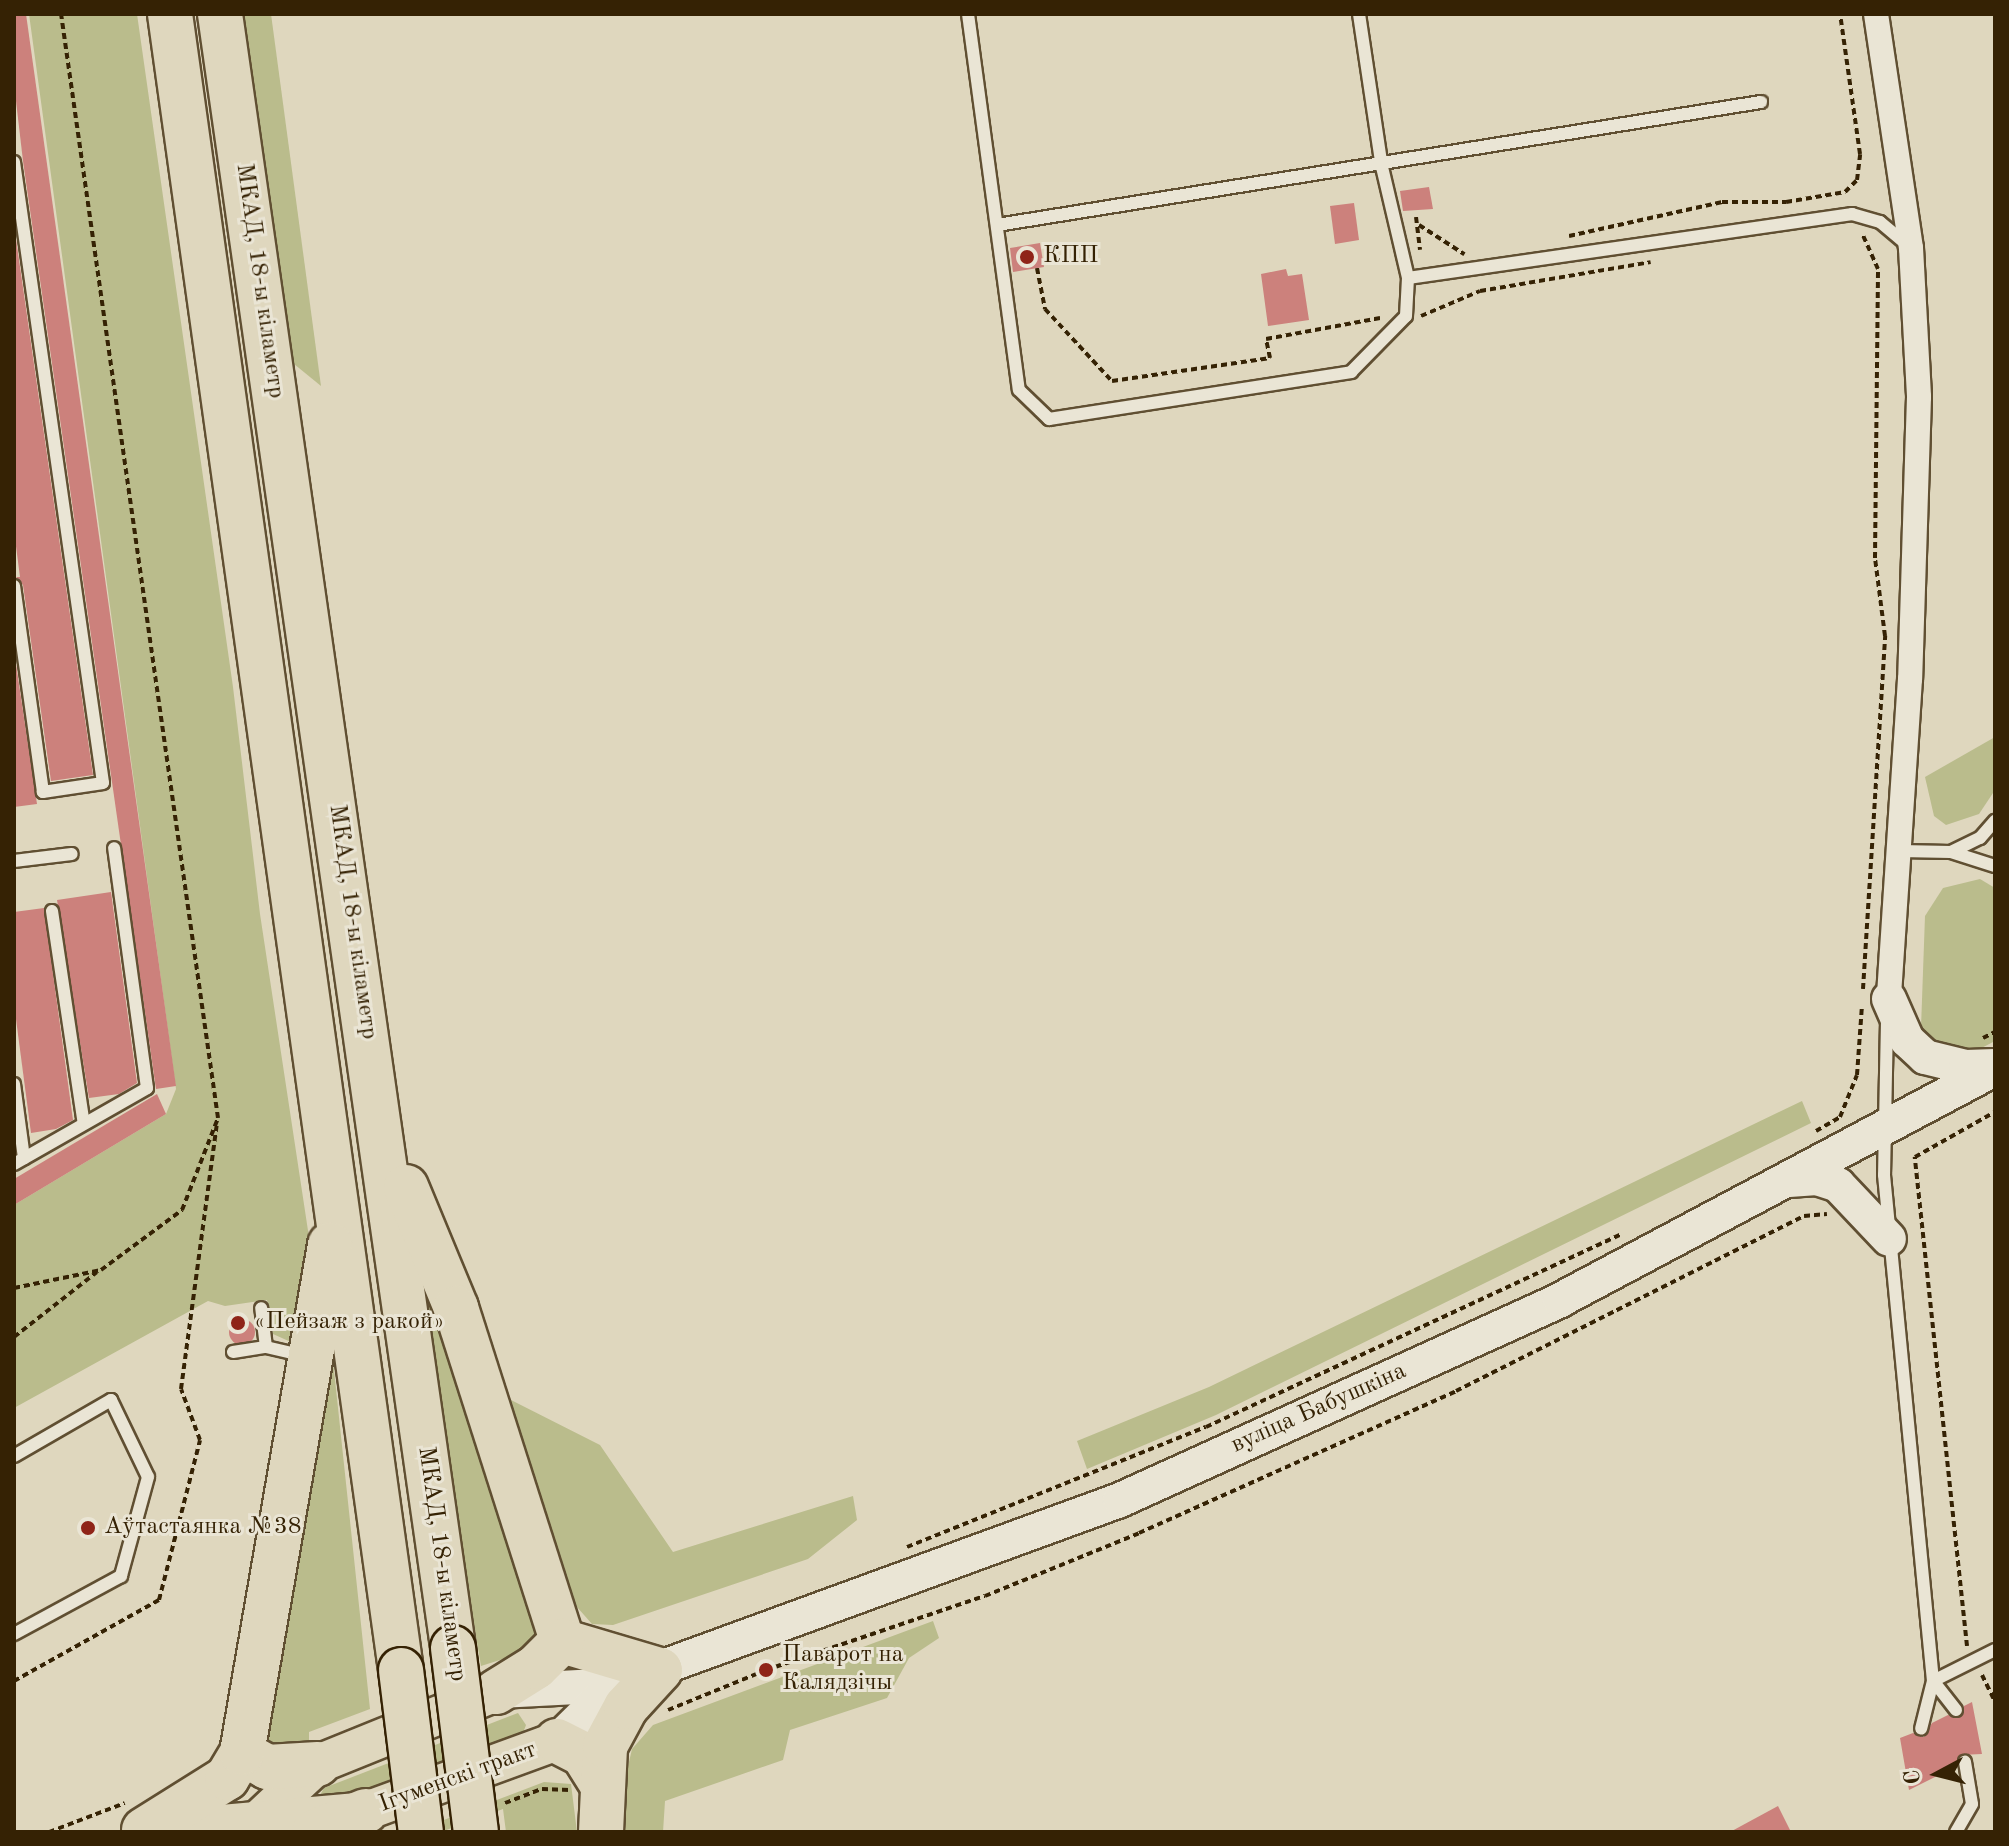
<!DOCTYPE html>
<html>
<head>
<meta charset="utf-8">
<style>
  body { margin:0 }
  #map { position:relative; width:2009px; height:1846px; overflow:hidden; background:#dfd7be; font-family:"Old Standard TT",serif }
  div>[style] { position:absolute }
  .green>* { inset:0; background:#babc8c }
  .building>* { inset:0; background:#cc817c }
  .round { border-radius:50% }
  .path>* { height:4px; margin-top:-2px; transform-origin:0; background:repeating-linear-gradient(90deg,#352204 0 6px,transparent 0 10px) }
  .roads { filter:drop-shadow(2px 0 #604f32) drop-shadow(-2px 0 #604f32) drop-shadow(0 2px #604f32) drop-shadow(0 -2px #604f32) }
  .lane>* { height:12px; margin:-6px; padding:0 6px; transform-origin:6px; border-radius:6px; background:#eae5d5 }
  .street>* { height:24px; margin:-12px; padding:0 12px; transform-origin:12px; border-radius:12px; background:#eae5d5 }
  .secondary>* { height:34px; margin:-17px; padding:0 17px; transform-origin:17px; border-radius:17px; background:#eae5d5 }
  .primary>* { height:38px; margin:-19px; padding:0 19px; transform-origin:19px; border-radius:19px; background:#dfd7be }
  .highway>* { height:44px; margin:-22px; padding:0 22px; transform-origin:22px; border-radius:22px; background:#dfd7be }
  .bridges { filter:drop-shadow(2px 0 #352204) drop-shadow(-2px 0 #352204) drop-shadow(0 2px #352204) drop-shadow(0 -2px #352204) }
  .highway-bridge>* { height:44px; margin:-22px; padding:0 22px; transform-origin:22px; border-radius:22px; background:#dfd7be }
  .dots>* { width:22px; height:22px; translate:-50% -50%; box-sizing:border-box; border:4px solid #eae5d5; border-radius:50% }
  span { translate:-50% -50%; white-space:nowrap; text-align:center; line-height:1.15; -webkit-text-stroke:6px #eae5d5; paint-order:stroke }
  .poi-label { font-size:24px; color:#352204 }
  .left { translate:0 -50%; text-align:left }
  .street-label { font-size:24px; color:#352204 }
  .frame { position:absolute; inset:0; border:16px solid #352204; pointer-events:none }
  .north { position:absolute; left:1897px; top:1734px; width:80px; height:80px; -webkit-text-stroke:6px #eae5d5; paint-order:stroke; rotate:263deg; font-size:22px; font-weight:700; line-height:32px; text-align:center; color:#352204 }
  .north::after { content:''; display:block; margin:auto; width:28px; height:36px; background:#352204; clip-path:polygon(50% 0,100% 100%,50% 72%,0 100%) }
</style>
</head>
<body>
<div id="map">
  <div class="green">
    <div style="clip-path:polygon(29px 14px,137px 14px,233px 687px,260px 914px,312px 1257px,293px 1343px,273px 1334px,267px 1300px,225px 1306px,208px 1301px,14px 1408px,14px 1205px,166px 1114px,176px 1089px)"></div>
    <div style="clip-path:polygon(237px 14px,271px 14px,321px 386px,283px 355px)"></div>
    <div style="clip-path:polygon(1995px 737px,1995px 790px,1979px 814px,1946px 825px,1934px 816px,1925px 777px)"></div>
    <div style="clip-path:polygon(1980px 879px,1995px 888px,1995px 1041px,1970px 1054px,1925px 1041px,1921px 1028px,1925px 916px,1943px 888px)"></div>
    <div style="clip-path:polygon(1802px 1101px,1811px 1123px,1216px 1415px,1087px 1469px,1077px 1441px,1209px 1387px)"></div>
    <div style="clip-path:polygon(406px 1217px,543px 1626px,525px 1652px,481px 1666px)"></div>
    <div style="clip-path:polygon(331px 1342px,370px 1709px,309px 1732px,309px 1745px,258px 1751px)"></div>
    <div style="clip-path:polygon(509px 1399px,600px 1445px,673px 1552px,853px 1496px,857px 1520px,808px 1559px,613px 1625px,592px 1624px,569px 1598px)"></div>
    <div style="clip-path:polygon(933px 1621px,939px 1638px,909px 1658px,887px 1698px,790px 1730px,783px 1760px,665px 1801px,663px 1832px,624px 1832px,623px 1788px,632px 1749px,653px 1725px)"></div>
    <div style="clip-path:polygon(518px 1713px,526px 1725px,523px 1733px,332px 1807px,319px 1797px,324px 1788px)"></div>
    <div style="clip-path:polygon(544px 1782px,571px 1784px,577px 1832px,506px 1832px,503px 1809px,441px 1832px,412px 1832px)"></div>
  </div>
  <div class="building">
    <div style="clip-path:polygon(14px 14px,26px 14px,176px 1086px,156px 1089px,23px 161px,14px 84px)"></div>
    <div style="clip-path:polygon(1429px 187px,1433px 209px,1403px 211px,1400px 191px)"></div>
    <div style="clip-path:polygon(1354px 203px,1359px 240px,1335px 244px,1330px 206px)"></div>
    <div style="clip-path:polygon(14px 225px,93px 775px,51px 781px,23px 585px,16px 577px,20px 577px,14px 531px)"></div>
    <div style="clip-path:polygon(1040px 243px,1044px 267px,1013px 272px,1010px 248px)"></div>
    <div style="clip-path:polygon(1286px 269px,1288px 276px,1302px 274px,1309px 320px,1268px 326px,1261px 274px)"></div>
    <div style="clip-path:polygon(14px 651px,37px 804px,14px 807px)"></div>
    <div style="clip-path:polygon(111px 892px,137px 1083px,119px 1094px,89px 1098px,57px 900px)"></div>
    <div style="clip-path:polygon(44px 908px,73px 1120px,56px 1129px,31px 1133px,14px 1004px,14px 912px)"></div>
    <div style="clip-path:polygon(157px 1094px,166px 1114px,14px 1205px,14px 1179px)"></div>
    <div class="round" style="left:229px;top:1319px;width:26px;height:26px"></div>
    <div style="clip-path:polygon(1972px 1702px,1982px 1754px,1960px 1755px,1957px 1766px,1909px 1790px,1900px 1738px,1913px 1733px,1924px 1737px,1932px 1723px,1948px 1715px,1961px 1717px,1964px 1706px)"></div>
    <div style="clip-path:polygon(1778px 1806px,1791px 1832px,1730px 1832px)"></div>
  </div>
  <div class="path">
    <div style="left:1416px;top:217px;width:33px;rotate:83deg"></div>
    <div style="left:1419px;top:225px;width:54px;rotate:32.8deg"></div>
    <div style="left:1569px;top:236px;width:157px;rotate:-12.5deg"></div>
    <div style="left:1722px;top:202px;width:64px"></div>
    <div style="left:1786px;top:202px;width:60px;rotate:-9.6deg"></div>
    <div style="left:1845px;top:192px;width:17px;rotate:-45deg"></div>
    <div style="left:1857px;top:180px;width:26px;rotate:-83deg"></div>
    <div style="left:1860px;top:154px;width:141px;rotate:-98.1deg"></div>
    <div style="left:1037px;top:268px;width:42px;rotate:79deg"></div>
    <div style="left:1045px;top:309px;width:98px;rotate:47.1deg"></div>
    <div style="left:1112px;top:381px;width:160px;rotate:-8.3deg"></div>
    <div style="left:1270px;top:358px;width:19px;rotate:-102deg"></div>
    <div style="left:1266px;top:339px;width:116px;rotate:-10.4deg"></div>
    <div style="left:1421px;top:316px;width:64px;rotate:-23deg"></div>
    <div style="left:1480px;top:291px;width:173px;rotate:-9.6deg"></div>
    <div style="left:1863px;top:989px;width:354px;rotate:-86.4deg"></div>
    <div style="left:1885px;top:636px;width:79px;rotate:-97.3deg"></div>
    <div style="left:1875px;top:558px;width:289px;rotate:-89.4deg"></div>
    <div style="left:1878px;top:269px;width:37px;rotate:-114deg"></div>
    <div style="left:1983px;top:1038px;width:13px;rotate:-27deg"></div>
    <div style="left:1816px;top:1131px;width:28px;rotate:-30deg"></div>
    <div style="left:1840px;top:1117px;width:45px;rotate:-68deg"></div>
    <div style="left:1857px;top:1075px;width:69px;rotate:-85.9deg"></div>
    <div style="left:14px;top:1288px;width:89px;rotate:-11.7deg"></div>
    <div style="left:101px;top:1270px;width:101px;rotate:-36.5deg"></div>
    <div style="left:182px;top:1210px;width:99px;rotate:-68.6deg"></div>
    <div style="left:218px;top:1118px;width:1115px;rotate:-98.09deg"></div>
    <div style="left:14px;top:1337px;width:105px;rotate:-38.1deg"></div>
    <div style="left:907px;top:1547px;width:322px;rotate:-21.9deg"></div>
    <div style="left:1206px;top:1427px;width:458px;rotate:-24.9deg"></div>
    <div style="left:1967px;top:1646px;width:492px;rotate:-96.1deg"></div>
    <div style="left:1915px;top:1157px;width:92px;rotate:-29.4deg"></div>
    <div style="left:1982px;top:1675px;width:30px;rotate:64deg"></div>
    <div style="left:14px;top:1681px;width:166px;rotate:-29.2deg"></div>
    <div style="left:159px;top:1600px;width:165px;rotate:-75.6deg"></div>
    <div style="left:200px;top:1440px;width:54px;rotate:-110.4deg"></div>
    <div style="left:181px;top:1389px;width:268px;rotate:-82.3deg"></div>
    <div style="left:668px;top:1710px;width:106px;rotate:-22.2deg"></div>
    <div style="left:766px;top:1670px;width:231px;rotate:-18.7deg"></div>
    <div style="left:985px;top:1596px;width:166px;rotate:-22.2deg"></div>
    <div style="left:1139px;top:1533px;width:347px;rotate:-24.1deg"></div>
    <div style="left:1456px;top:1391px;width:390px;rotate:-26.7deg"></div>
    <div style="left:1804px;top:1216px;width:23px;rotate:-5deg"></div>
    <div style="left:505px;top:1803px;width:40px;rotate:-21deg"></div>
    <div style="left:542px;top:1789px;width:28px;rotate:2deg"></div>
    <div style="left:49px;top:1832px;width:81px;rotate:-20.9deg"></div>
  </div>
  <div class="roads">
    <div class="lane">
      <div style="left:968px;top:14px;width:379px;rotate:82.3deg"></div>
      <div style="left:1019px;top:390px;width:42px;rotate:44deg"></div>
      <div style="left:1049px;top:419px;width:306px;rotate:-8.8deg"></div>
      <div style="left:1351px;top:372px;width:78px;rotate:-45.5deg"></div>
      <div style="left:1406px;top:316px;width:38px;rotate:-87deg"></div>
      <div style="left:1359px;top:14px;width:155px;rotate:81.5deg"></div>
      <div style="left:1382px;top:167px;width:114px;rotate:76.8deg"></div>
      <div style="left:1408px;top:278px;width:449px;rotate:-8.2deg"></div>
      <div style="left:1852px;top:214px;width:29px;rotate:16deg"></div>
      <div style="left:1880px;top:222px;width:38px;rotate:40deg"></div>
      <div style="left:14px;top:162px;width:627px;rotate:81.84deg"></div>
      <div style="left:103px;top:783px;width:61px;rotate:171.5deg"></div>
      <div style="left:43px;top:792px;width:208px;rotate:-98deg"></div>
      <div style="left:997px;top:225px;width:774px;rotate:-9.15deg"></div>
      <div style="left:1900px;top:851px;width:51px;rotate:1.1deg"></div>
      <div style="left:1951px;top:852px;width:46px;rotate:17.7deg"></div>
      <div style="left:1951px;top:852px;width:32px;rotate:-26deg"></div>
      <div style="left:1980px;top:838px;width:23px;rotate:-49deg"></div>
      <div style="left:14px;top:861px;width:58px;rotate:-6.9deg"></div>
      <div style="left:52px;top:911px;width:215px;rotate:81.5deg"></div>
      <div style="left:1887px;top:1021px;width:154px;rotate:91.1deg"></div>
      <div style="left:1884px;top:1175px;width:508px;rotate:84.47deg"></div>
      <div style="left:1933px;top:1681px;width:49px;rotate:104deg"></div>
      <div style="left:14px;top:1084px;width:75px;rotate:82.3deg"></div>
      <div style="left:14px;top:1164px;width:153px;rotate:-29.7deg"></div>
      <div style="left:147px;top:1088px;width:242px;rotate:-97.8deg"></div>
      <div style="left:266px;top:1347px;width:40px;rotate:13deg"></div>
      <div style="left:233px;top:1352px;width:33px;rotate:-9deg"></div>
      <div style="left:266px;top:1347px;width:39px;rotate:-97deg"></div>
      <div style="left:14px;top:1456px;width:112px;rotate:-30deg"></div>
      <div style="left:111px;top:1400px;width:85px;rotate:64.3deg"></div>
      <div style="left:148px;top:1477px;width:103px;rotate:105.3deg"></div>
      <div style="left:121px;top:1576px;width:122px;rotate:151.5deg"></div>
      <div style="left:1956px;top:1710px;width:37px;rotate:-128deg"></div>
      <div style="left:1933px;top:1681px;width:69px;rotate:-26.6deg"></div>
      <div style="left:1956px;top:1832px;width:32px;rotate:-60deg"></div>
      <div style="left:1972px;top:1804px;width:43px;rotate:-99.5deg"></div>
    </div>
    <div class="street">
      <div style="left:1876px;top:14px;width:237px;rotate:81.5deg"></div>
      <div style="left:1911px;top:248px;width:149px;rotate:86.9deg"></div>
      <div style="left:1919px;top:397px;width:282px;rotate:91.8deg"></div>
      <div style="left:1910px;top:679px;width:321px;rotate:93.8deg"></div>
    </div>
    <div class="secondary">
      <div style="left:1889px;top:999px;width:45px;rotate:66.3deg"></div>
      <div style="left:1907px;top:1040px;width:25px;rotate:43deg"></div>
      <div style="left:1925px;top:1057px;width:42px;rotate:13.7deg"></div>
      <div style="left:1966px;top:1067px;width:29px;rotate:-2deg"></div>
      <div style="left:1789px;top:1180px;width:28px;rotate:-4deg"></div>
      <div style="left:1817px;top:1178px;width:22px;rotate:18deg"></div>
      <div style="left:1838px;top:1185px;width:74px;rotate:46.6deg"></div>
      <div style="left:501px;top:1691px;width:113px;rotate:-3deg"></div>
      <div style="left:614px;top:1685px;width:539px;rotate:-20.08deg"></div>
      <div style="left:1120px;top:1500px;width:483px;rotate:-24.4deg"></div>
      <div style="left:1560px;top:1300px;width:493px;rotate:-28deg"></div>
      <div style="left:557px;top:1741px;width:80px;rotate:-44.5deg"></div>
    </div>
    <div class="primary">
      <div style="left:253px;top:1825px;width:89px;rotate:-43.2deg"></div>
      <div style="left:318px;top:1764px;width:181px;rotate:-22deg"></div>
      <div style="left:143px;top:1831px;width:224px;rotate:-5.1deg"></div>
      <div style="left:366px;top:1811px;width:203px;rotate:-20.1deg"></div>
    </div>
    <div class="highway">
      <div style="left:170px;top:14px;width:1672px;rotate:82.06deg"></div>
      <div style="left:220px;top:14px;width:1651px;rotate:81.88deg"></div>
      <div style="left:406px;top:1187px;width:131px;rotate:67.5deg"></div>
      <div style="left:456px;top:1308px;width:349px;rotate:72.3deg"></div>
      <div style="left:562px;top:1641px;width:102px;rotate:16.5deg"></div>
      <div style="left:496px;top:1692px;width:47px;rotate:-32deg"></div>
      <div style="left:536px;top:1667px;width:37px;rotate:-45deg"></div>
      <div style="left:557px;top:1741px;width:29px;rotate:27deg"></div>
      <div style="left:583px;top:1754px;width:32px;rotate:58deg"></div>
      <div style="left:242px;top:1753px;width:29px;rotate:29deg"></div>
      <div style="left:267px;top:1767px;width:51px;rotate:-3.4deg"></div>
      <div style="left:144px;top:1830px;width:98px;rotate:-32.1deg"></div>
      <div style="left:227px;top:1778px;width:29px;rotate:-59deg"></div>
      <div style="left:242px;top:1753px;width:516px;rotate:-80.17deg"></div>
      <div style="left:314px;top:1832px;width:56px;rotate:-22deg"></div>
      <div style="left:601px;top:1832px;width:86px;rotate:-87.3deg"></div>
      <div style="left:605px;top:1746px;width:44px;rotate:-61.7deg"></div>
      <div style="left:626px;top:1707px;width:50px;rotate:-47.4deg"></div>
    </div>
  </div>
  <div class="bridges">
    <div class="highway-bridge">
      <div style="left:453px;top:1648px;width:185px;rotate:82.9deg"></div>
      <div style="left:401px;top:1670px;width:163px;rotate:83deg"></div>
    </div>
  </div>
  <div class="dots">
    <div style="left:1027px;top:257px;background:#8f2418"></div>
    <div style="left:238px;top:1323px;background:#8f2418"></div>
    <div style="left:88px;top:1528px;background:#8f2418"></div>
    <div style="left:766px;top:1670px;background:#8f2418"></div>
  </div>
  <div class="poi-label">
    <span class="left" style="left:1043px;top:257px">КПП</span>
    <span class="left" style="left:254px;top:1323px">«Пейзаж з ракой»</span>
    <span class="left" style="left:104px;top:1528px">Аўтастаянка №38</span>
    <span class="left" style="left:782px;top:1670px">Паварот на<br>Калядзічы</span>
  </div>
  <div class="street-label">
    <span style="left:259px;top:281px;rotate:82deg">МКАД, 18-ы кіламетр</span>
    <span style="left:352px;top:922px;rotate:82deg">МКАД, 18-ы кіламетр</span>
    <span style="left:1319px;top:1409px;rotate:-24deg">вуліца Бабушкіна</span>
    <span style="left:441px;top:1564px;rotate:82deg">МКАД, 18-ы кіламетр</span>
    <span style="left:458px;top:1778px;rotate:-20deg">Ігуменскі тракт</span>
  </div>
  <div class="frame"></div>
  <div class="north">С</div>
</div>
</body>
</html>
